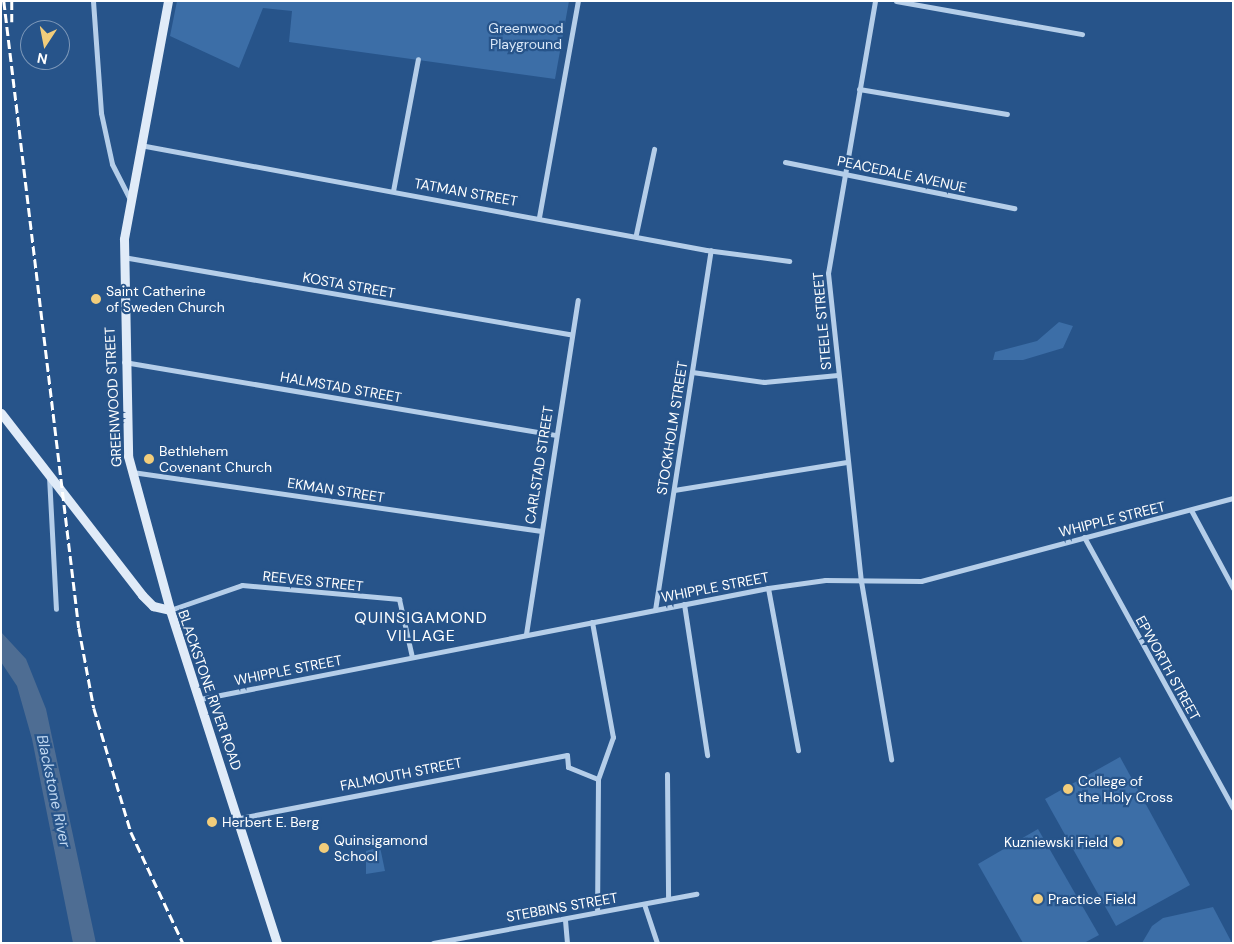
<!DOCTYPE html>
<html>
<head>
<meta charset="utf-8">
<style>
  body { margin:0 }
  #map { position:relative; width:1234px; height:944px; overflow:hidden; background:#27548a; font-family:"DM Sans",sans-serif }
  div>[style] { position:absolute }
  .green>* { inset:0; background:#3c6ea7 }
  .water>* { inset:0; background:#4e6d93 }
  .street>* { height:5px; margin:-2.5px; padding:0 2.5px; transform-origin:2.5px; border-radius:2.5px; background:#b5cee9 }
  .secondary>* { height:9px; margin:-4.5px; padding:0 4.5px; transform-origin:4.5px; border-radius:4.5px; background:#e0ebf8 }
  .rail>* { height:2.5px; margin-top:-1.25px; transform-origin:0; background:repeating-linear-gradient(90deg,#fff 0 9px,transparent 0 13px) }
  .dots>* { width:14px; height:14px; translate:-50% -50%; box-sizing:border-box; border:2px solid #27548a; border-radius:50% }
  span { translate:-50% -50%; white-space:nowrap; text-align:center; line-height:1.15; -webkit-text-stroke:4.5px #27548a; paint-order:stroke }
  .park-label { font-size:14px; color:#d9e7f7 }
  .street-label { font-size:14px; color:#fff }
  .poi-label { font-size:14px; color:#fff }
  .left { translate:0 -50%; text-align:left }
  .right { translate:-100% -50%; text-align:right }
  .water-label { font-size:15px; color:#c1d8f1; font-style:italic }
  .quarter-label { font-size:16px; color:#fff; letter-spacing:1px }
  .frame { position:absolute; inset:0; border:2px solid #fff; pointer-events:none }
  .north { position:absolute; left:20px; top:20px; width:50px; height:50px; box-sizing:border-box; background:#27548a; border:1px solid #7d98b9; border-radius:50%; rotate:191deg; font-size:14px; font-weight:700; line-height:20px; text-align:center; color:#fff }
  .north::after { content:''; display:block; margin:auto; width:18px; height:22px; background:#f2cd7b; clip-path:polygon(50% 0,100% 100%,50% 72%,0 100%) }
</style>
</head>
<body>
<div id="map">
  <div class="green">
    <div style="clip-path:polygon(177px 1px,569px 1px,555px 79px,289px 42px,292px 11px,263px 8px,239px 68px,170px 36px)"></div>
    <div style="clip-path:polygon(1059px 322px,1073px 326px,1063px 348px,1023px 360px,993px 360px,995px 352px,1037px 341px)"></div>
    <div style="clip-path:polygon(1120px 757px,1190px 885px,1116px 926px,1045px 799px)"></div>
    <div style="clip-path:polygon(1038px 829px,1099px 935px,1084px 943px,1023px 943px,978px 864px)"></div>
    <div style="clip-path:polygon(380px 847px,385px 871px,366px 874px,366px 851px)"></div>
    <div style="clip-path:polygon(1213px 907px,1232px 943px,1142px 943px,1152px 926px,1163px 918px)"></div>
  </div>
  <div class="water">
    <div style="clip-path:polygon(1px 632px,26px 659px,46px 709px,96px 943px,73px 943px,32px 739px,17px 686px,1px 662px)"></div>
  </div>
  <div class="street">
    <div style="left:93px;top:1px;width:112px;rotate:85.9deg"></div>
    <div style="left:101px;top:113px;width:52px;rotate:77.8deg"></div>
    <div style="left:112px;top:164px;width:39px;rotate:63deg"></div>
    <div style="left:875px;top:1px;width:276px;rotate:99.8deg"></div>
    <div style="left:828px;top:273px;width:310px;rotate:83.9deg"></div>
    <div style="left:861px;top:581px;width:181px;rotate:80.4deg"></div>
    <div style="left:896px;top:1px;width:189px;rotate:10.1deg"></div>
    <div style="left:859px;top:89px;width:150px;rotate:9.6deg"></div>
    <div style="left:140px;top:145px;width:576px;rotate:10.51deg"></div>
    <div style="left:706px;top:250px;width:84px;rotate:7.5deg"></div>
    <div style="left:785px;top:162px;width:234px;rotate:11.4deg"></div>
    <div style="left:393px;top:191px;width:134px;rotate:-79.3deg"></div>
    <div style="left:539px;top:217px;width:219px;rotate:-79.8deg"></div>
    <div style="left:636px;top:234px;width:87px;rotate:-78deg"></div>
    <div style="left:123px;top:257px;width:455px;rotate:9.8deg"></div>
    <div style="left:124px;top:362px;width:437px;rotate:9.6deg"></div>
    <div style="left:692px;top:372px;width:73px;rotate:7.9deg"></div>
    <div style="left:764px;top:382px;width:74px;rotate:-5.4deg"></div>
    <div style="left:132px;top:472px;width:412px;rotate:8.2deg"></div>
    <div style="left:49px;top:476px;width:133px;rotate:87deg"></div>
    <div style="left:674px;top:490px;width:175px;rotate:-9.2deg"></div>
    <div style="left:1191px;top:510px;width:89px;rotate:61.7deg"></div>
    <div style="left:1084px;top:537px;width:309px;rotate:61.2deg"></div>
    <div style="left:768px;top:588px;width:165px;rotate:79.5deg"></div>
    <div style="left:684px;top:604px;width:153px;rotate:81.3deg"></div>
    <div style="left:170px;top:610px;width:76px;rotate:-19.1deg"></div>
    <div style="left:242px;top:585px;width:158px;rotate:5.1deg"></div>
    <div style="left:399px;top:599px;width:59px;rotate:77.4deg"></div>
    <div style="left:655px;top:610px;width:364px;rotate:-81.2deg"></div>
    <div style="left:592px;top:622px;width:117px;rotate:79.7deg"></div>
    <div style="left:613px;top:737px;width:45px;rotate:109.7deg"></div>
    <div style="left:598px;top:779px;width:133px;rotate:90.4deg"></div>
    <div style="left:526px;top:634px;width:338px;rotate:-81.2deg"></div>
    <div style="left:200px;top:699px;width:579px;rotate:-11.06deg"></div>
    <div style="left:768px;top:588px;width:58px;rotate:-8deg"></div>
    <div style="left:825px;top:580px;width:96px;rotate:0.6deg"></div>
    <div style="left:921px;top:581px;width:323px;rotate:-14.9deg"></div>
    <div style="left:667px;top:774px;width:124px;rotate:89.5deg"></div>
    <div style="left:240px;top:818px;width:333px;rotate:-10.9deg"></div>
    <div style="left:567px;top:755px;width:12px;rotate:85deg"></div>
    <div style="left:568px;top:767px;width:32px;rotate:22deg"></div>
    <div style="left:644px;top:904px;width:41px;rotate:71.6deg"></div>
    <div style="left:565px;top:920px;width:23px;rotate:85deg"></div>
    <div style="left:433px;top:943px;width:268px;rotate:-10.6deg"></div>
  </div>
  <div class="secondary">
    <div style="left:168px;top:1px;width:242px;rotate:100.5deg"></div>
    <div style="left:124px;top:239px;width:217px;rotate:88.9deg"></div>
    <div style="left:128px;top:456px;width:160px;rotate:74.7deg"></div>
    <div style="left:170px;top:610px;width:350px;rotate:72.2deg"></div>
    <div style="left:1px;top:413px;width:230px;rotate:52.2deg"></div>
    <div style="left:142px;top:595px;width:16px;rotate:45deg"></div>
    <div style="left:153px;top:606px;width:17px;rotate:13deg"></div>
  </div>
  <div class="rail">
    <div style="left:4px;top:1px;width:631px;rotate:83.18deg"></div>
    <div style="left:79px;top:628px;width:81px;rotate:79.4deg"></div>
    <div style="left:94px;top:708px;width:129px;rotate:73.4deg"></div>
    <div style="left:131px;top:832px;width:123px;rotate:64.9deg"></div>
    <div style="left:12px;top:1px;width:21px;rotate:90deg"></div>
  </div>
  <div class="dots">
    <div style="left:96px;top:299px;background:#f2cd7b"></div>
    <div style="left:149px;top:459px;background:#f2cd7b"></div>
    <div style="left:1068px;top:789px;background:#f2cd7b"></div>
    <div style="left:212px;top:822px;background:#f2cd7b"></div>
    <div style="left:1118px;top:842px;background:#f2cd7b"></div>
    <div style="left:324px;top:848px;background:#f2cd7b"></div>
    <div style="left:1038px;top:899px;background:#f2cd7b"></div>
  </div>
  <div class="park-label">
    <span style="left:526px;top:36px">Greenwood<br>Playground</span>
  </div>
  <div class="street-label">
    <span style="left:902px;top:174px;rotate:12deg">PEACEDALE AVENUE</span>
    <span style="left:466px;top:192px;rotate:10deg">TATMAN STREET</span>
    <span style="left:349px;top:285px;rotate:10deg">KOSTA STREET</span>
    <span style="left:822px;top:321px;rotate:-95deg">STEELE STREET</span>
    <span style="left:341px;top:387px;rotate:10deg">HALMSTAD STREET</span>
    <span style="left:113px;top:397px;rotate:-93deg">GREENWOOD STREET</span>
    <span style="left:672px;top:428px;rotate:-81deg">STOCKHOLM STREET</span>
    <span style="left:539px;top:465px;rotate:-81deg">CARLSTAD STREET</span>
    <span style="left:336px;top:490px;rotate:9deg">EKMAN STREET</span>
    <span style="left:1112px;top:519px;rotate:-14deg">WHIPPLE STREET</span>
    <span style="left:313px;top:581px;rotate:6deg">REEVES STREET</span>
    <span style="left:715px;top:587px;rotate:-11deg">WHIPPLE STREET</span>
    <span style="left:1168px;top:668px;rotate:61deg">EPWORTH STREET</span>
    <span style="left:288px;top:670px;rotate:-11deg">WHIPPLE STREET</span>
    <span style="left:210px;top:690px;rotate:71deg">BLACKSTONE RIVER ROAD</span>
    <span style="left:401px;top:774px;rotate:-11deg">FALMOUTH STREET</span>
    <span style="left:562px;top:907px;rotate:-10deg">STEBBINS STREET</span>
  </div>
  <div class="poi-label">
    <span class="left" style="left:106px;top:299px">Saint Catherine<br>of Sweden Church</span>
    <span class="left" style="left:159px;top:459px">Bethlehem<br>Covenant Church</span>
    <span class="left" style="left:1078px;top:789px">College of<br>the Holy Cross</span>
    <span class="left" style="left:222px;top:822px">Herbert E. Berg</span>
    <span class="left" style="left:334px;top:848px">Quinsigamond<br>School</span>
    <span class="right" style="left:1108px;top:842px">Kuzniewski Field</span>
    <span class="left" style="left:1048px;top:899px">Practice Field</span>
  </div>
  <div class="water-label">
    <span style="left:53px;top:791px;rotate:78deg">Blackstone River</span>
  </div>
  <div class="quarter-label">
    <span style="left:421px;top:627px">QUINSIGAMOND<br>VILLAGE</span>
  </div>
  <div class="frame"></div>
  <div class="north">N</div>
</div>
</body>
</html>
